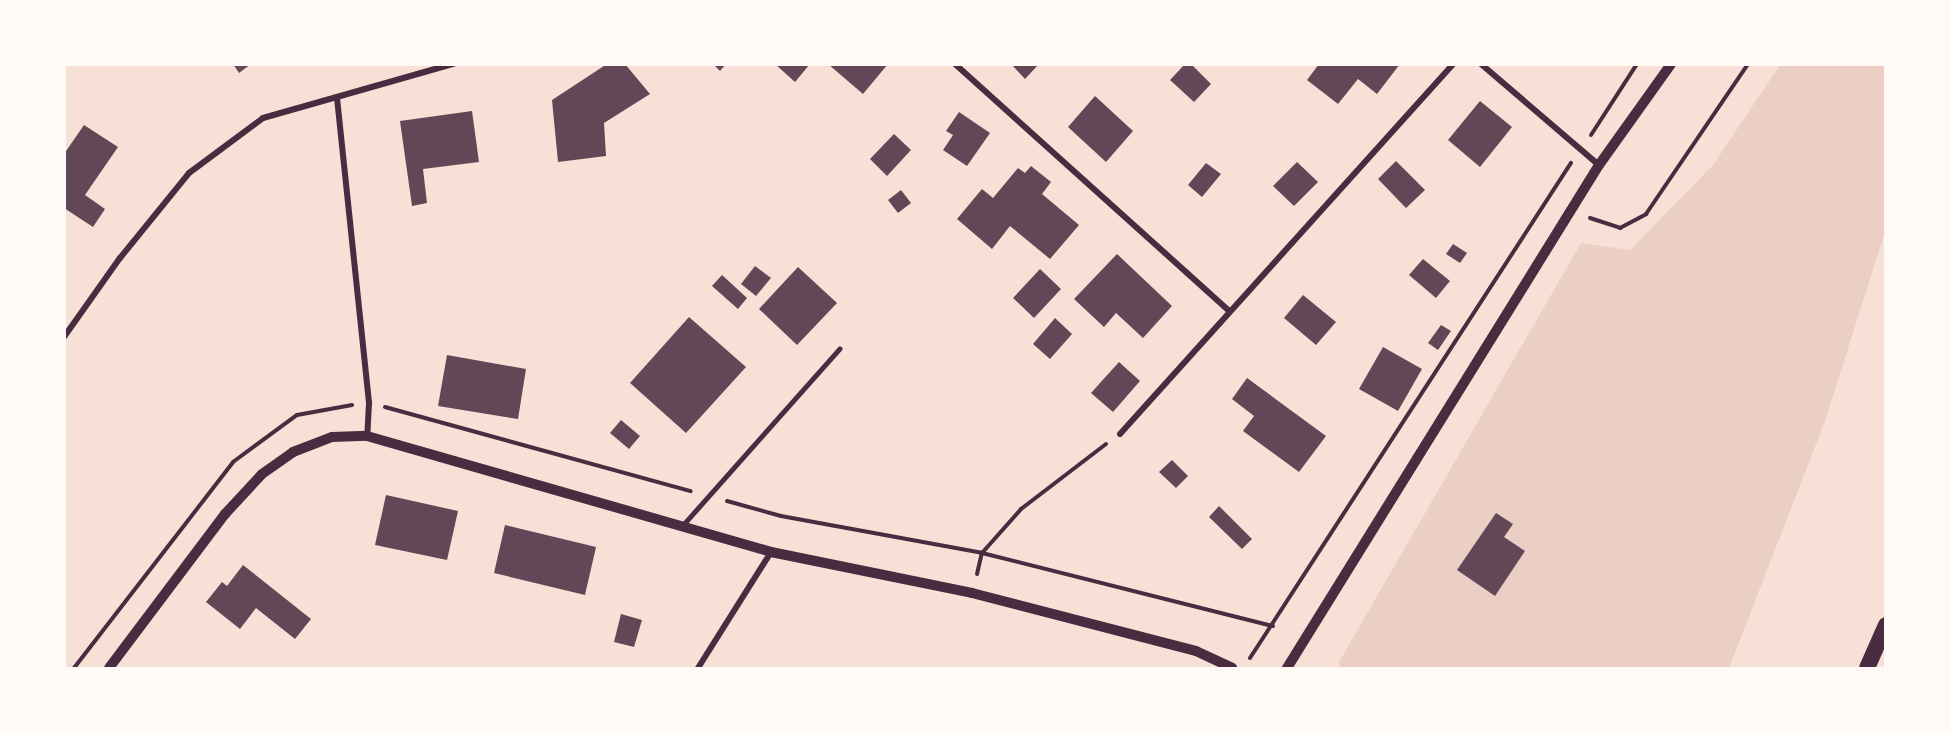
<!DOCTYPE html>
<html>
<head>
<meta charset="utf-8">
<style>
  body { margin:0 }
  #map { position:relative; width:1950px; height:733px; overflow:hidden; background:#f7e1d7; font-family:"Exo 2",sans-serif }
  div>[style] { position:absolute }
  .green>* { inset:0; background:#ebcfc5 }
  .building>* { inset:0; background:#644757 }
  .path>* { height:4px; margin:-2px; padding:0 2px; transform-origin:2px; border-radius:2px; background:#4a2c40 }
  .service>* { height:4.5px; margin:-2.25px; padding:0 2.25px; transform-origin:2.25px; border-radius:2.25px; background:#4a2c40 }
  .minor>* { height:6px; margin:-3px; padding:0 3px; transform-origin:3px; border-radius:3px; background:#4a2c40 }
  .tertiary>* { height:10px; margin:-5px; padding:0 5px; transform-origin:5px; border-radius:5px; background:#4a2c40 }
  .trunk>* { height:16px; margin:-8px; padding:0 8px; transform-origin:8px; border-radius:8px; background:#4a2c40 }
  span { translate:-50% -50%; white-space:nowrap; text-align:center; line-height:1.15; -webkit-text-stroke:6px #fffaf5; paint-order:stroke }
  .frame { position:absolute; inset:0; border:66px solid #fffaf5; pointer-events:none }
</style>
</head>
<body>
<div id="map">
  <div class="green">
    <div style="clip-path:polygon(1780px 65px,1885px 65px,1885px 232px,1825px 421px,1729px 668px,1340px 668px,1339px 662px,1581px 243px,1630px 250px,1713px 165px)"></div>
  </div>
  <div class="building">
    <div style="clip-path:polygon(233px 64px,251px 64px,239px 73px)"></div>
    <div style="clip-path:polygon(607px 64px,625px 64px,650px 94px,604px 123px,606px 156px,558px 162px,552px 100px)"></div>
    <div style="clip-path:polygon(713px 64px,726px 64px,720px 71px)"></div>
    <div style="clip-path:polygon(775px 64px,810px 64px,795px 82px)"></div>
    <div style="clip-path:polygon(828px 64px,888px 64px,863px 94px)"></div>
    <div style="clip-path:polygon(1011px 64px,1039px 64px,1025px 79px)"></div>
    <div style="clip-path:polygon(1185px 64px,1191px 64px,1211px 84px,1194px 102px,1170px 80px)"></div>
    <div style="clip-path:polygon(1319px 64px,1400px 64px,1377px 94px,1358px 79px,1338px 104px,1307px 80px)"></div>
    <div style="clip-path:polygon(1095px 96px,1133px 131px,1106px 162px,1068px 127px)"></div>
    <div style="clip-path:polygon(1480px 101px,1512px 127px,1480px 167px,1448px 140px)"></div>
    <div style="clip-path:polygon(472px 111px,479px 162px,423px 169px,427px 203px,412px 206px,400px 121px)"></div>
    <div style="clip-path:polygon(959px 112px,990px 133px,967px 166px,943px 150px,953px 135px,946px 131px)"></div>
    <div style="clip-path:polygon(84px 125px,118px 147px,85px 195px,105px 209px,93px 227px,64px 208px,64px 154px)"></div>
    <div style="clip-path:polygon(894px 134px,911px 150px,887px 176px,870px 159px)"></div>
    <div style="clip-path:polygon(1396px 161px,1425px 190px,1406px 208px,1378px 179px)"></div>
    <div style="clip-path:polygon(1297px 162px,1318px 182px,1294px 206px,1273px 186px)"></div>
    <div style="clip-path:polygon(1206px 163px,1221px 174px,1202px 197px,1188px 185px)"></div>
    <div style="clip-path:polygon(1031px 166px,1051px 182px,1042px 194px,1079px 225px,1050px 259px,1010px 226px,992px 249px,957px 219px,982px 189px,993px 198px,1018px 168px,1025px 173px)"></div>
    <div style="clip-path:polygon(901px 190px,911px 203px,898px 213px,888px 200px)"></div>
    <div style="clip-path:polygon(1453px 244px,1467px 253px,1460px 263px,1446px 254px)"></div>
    <div style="clip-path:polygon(1117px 254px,1172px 306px,1143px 338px,1116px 313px,1104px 327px,1074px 299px)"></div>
    <div style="clip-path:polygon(1423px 259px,1450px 281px,1436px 298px,1409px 275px)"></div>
    <div style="clip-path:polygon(755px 266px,771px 278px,756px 296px,741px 284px)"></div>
    <div style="clip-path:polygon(798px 267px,837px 303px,797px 345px,759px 309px)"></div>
    <div style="clip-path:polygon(1040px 269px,1061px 289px,1034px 318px,1013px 298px)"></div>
    <div style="clip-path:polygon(722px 275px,747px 298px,738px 309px,712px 286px)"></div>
    <div style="clip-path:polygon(1303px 295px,1336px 322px,1316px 345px,1284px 318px)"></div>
    <div style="clip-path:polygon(689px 317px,746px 367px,686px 433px,630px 383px)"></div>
    <div style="clip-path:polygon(1055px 318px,1072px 334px,1050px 359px,1033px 344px)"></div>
    <div style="clip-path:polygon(1441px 325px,1451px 331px,1438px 350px,1428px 343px)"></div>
    <div style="clip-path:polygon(1383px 347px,1422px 369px,1398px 411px,1359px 389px)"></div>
    <div style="clip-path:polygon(447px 355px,526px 369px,518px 419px,438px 406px)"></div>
    <div style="clip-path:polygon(1119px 362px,1140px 381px,1113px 412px,1091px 393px)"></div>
    <div style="clip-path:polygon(1247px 378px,1326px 436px,1299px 472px,1243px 431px,1254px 416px,1232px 399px)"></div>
    <div style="clip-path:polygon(621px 420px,640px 436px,629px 449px,610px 433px)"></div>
    <div style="clip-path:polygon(1172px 460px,1188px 476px,1176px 488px,1159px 472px)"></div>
    <div style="clip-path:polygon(386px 495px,458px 511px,447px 560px,375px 545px)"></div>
    <div style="clip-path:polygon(1219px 506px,1252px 539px,1242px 549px,1209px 517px)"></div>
    <div style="clip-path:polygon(1496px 513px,1513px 524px,1504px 537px,1525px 551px,1495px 596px,1457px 570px)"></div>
    <div style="clip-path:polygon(505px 525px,596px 547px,585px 595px,494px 573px)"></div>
    <div style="clip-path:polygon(243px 565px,311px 619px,295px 639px,256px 608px,240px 629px,206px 602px,222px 582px,227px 586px)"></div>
    <div style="clip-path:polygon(621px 614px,642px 620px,634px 647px,614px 642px)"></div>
  </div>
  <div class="path">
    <div style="left:1591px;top:135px;width:85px;rotate:-57.1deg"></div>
    <div style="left:1590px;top:218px;width:32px;rotate:18deg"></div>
    <div style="left:1620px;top:228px;width:30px;rotate:-28deg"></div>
    <div style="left:1646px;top:214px;width:181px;rotate:-55.8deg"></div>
    <div style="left:385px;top:407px;width:317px;rotate:15.4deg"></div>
    <div style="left:727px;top:501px;width:56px;rotate:15.5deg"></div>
    <div style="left:781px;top:516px;width:204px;rotate:10.4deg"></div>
    <div style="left:982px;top:553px;width:300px;rotate:14.1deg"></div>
    <div style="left:977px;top:574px;width:22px;rotate:-77deg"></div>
    <div style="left:982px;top:553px;width:59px;rotate:-48.4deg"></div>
    <div style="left:1021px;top:509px;width:107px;rotate:-37.4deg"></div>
    <div style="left:1250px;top:658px;width:590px;rotate:-57.04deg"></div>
    <div style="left:74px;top:668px;width:260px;rotate:-52.3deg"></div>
    <div style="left:233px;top:462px;width:79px;rotate:-36.3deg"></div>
    <div style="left:297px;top:415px;width:56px;rotate:-10.3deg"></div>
  </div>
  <div class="service">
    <div style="left:682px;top:526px;width:237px;rotate:-48.4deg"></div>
  </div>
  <div class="minor">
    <div style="left:955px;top:64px;width:369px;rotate:42deg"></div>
    <div style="left:1481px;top:64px;width:155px;rotate:40.6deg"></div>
    <div style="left:337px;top:98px;width:307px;rotate:84deg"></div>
    <div style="left:369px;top:403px;width:33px;rotate:93deg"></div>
    <div style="left:64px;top:337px;width:97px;rotate:-54.7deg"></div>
    <div style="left:120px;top:258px;width:109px;rotate:-50.9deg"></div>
    <div style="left:189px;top:173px;width:92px;rotate:-36.6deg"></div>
    <div style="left:263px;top:118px;width:198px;rotate:-15.9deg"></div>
    <div style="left:1120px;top:434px;width:498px;rotate:-48deg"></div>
    <div style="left:698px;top:668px;width:137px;rotate:-57.8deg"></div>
  </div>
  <div class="tertiary">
    <div style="left:109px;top:668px;width:193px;rotate:-53deg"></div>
    <div style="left:225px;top:514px;width:54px;rotate:-47.2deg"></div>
    <div style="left:262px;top:474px;width:38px;rotate:-35deg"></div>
    <div style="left:293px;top:452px;width:42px;rotate:-21deg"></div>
    <div style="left:332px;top:437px;width:35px;rotate:-2deg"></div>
    <div style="left:367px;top:436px;width:420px;rotate:16deg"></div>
    <div style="left:771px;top:552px;width:205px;rotate:11.5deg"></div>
    <div style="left:972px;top:593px;width:231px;rotate:14.5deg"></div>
    <div style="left:1196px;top:651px;width:40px;rotate:25deg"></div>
    <div style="left:1287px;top:668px;width:592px;rotate:-58.19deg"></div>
    <div style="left:1599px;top:165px;width:124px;rotate:-54.5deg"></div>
  </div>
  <div class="trunk">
    <div style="left:1867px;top:668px;width:47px;rotate:-66.2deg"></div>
  </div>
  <div class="frame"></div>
</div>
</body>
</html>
